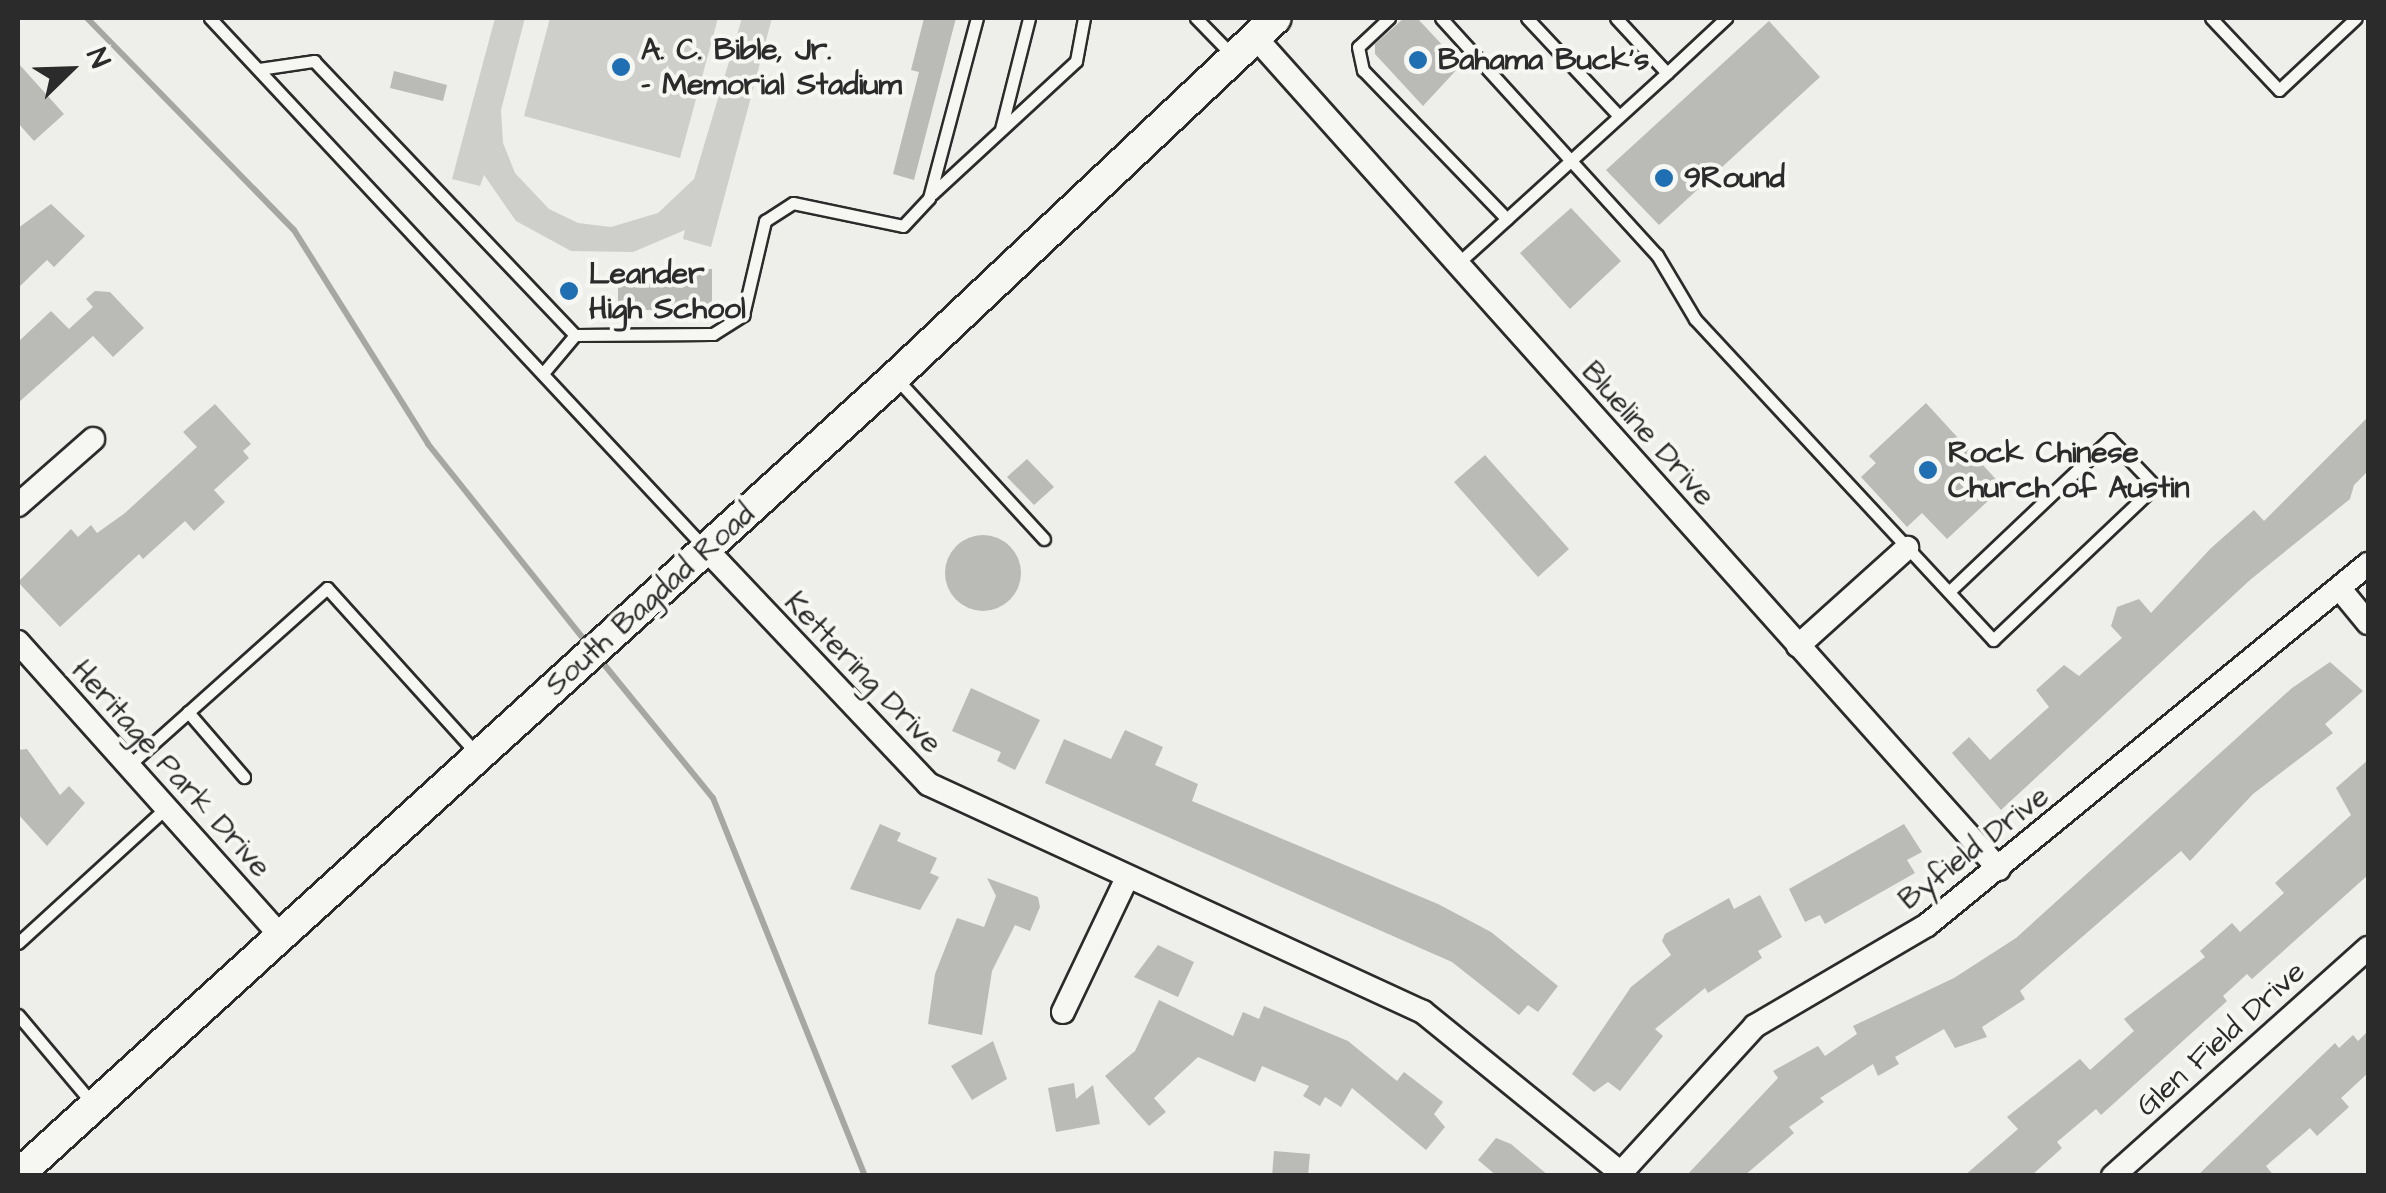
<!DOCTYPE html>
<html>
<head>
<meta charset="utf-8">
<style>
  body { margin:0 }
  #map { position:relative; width:2386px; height:1193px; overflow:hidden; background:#eeeeea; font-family:"Architects Daughter",sans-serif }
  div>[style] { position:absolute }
  .green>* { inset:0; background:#cececa }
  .stream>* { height:6px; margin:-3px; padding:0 3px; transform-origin:3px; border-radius:3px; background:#a6a6a3 }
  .building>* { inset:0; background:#babab7 }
  .round { border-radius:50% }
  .roads { filter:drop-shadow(2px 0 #2b2b2b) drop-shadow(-2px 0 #2b2b2b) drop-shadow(0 2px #2b2b2b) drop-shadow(0 -2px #2b2b2b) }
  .service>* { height:11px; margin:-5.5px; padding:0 5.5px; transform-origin:5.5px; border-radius:5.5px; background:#f6f6f2 }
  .minor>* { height:22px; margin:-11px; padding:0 11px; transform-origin:11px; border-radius:11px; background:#f6f6f2 }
  .secondary>* { height:30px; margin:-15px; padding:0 15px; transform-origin:15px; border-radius:15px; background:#f6f6f2 }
  .dots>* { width:28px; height:28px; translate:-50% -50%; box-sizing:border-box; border:5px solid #f6f6f2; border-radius:50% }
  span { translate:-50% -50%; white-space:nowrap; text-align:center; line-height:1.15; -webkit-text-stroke:8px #f6f6f2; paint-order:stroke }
  .poi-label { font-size:30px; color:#2b2b2b; font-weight:700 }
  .left { translate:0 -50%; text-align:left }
  .street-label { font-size:30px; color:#2b2b2b }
  .frame { position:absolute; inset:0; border:20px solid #2b2b2b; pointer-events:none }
  .north { position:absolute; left:20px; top:20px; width:100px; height:100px; -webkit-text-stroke:8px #f6f6f2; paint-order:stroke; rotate:67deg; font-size:28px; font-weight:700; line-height:40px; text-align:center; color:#2b2b2b }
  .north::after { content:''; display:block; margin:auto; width:35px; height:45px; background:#2b2b2b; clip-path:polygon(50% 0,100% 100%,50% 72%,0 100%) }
</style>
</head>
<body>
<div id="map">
  <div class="green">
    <div style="clip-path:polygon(495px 18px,525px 18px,501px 110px,503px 143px,515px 173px,549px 209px,578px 223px,611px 227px,658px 213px,694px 179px,742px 18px,772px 18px,711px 247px,683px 239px,685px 230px,633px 252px,571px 251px,516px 221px,484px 175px,480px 186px,452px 179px)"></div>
    <div style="clip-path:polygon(550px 18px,718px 18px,680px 158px,524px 116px)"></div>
  </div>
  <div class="stream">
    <div style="left:87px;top:18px;width:296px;rotate:45.7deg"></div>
    <div style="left:294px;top:230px;width:252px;rotate:57.9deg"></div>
    <div style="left:428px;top:444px;width:255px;rotate:51.4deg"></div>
    <div style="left:598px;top:657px;width:182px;rotate:50.8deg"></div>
    <div style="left:713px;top:798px;width:407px;rotate:68.1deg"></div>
  </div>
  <div class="building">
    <div style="clip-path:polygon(924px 18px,956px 18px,914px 180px,893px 174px,919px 72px,911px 70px)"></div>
    <div style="clip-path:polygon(1404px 18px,1417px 18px,1461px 65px,1423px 106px,1375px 54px,1375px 44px)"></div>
    <div style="clip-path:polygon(1769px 21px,1820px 77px,1659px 225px,1606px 170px)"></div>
    <div style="clip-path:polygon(18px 63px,64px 114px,34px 141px,18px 123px)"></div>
    <div style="clip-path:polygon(394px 71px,447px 85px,443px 101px,390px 88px)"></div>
    <div style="clip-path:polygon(51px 204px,85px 236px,54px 267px,47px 260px,18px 288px,18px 228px)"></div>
    <div style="clip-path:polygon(1571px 208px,1621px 261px,1570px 309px,1520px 253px)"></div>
    <div style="clip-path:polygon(618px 269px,712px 269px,712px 310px,618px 310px)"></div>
    <div style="clip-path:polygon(95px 291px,110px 292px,144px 328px,113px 357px,93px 336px,18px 403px,18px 342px,51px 311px,69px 329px,93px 307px,86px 299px)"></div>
    <div style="clip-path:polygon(1926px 403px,2003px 487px,1947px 539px,1922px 513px,1907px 527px,1861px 477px,1876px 463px,1869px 456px)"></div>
    <div style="clip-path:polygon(215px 404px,251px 444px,243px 451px,249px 458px,214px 490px,225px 502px,194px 531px,185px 521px,143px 559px,139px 554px,60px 627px,18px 582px,71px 529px,78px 537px,91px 525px,97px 533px,125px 513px,197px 447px,183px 432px)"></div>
    <div style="clip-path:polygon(2368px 417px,2368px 471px,2354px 485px,2350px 499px,2250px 580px,2001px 810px,1952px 753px,1969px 737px,1990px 760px,2049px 707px,2036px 690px,2064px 665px,2079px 676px,2122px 638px,2111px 626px,2117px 607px,2139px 599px,2151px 613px,2210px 549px,2254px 510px,2264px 521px)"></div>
    <div style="clip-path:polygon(1485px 455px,1569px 549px,1538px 577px,1454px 482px)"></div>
    <div style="clip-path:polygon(1027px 459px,1054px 487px,1034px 505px,1007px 477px)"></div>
    <div class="round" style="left:945px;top:535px;width:76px;height:76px"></div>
    <div style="clip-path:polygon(2330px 662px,2363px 691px,2325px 724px,2333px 733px,2253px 794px,2190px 861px,2181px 851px,2020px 991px,2025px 999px,1982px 1027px,1987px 1037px,1955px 1048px,1944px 1029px,1895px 1057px,1899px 1064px,1878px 1076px,1873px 1064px,1820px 1098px,1824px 1102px,1789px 1127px,1794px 1133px,1744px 1176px,1686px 1176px,1778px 1078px,1773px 1071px,1818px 1046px,1825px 1056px,1857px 1034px,1853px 1026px,1954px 978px,2016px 938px,2292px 688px)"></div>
    <div style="clip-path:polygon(971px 688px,1040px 720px,1015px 770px,997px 761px,1001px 752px,952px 731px)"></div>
    <div style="clip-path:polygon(1125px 730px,1163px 747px,1155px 765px,1198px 784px,1192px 801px,1438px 904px,1491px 932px,1558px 986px,1538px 1012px,1528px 1005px,1519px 1015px,1452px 962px,1045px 783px,1064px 739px,1111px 759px)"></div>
    <div style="clip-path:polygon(27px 749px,60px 795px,69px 786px,85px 803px,47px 846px,18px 814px,18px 750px)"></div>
    <div style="clip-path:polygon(2368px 760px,2368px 875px,2252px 979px,2247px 974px,2223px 996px,2227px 1001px,2101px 1115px,2096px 1109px,2057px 1142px,2062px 1148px,2031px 1176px,1964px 1176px,2018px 1129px,2007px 1117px,2080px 1059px,2090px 1070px,2134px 1031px,2124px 1019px,2205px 957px,2200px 951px,2232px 923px,2240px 932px,2284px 893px,2275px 883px,2351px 815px,2336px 788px)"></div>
    <div style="clip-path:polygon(880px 824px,901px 833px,897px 841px,937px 858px,930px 873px,939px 877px,920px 910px,850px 889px)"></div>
    <div style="clip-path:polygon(1904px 824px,1922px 852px,1907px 860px,1915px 873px,1825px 924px,1820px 915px,1805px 922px,1789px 889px)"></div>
    <div style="clip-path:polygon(987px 878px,1038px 897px,1040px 907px,1030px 931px,1015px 925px,992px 971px,982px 1035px,928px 1024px,935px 974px,957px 918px,984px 927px,996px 896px)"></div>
    <div style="clip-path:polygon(1760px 895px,1782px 937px,1758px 951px,1762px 958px,1708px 993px,1705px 988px,1655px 1029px,1663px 1036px,1620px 1091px,1608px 1082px,1594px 1092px,1572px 1074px,1631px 987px,1671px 955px,1662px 941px,1665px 934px,1729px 898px,1734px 909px)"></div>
    <div style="clip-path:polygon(1158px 945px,1194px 962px,1178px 997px,1134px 977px)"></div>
    <div style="clip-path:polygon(1159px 1000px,1233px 1036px,1243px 1012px,1259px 1019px,1264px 1006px,1348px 1041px,1397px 1081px,1404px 1072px,1443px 1102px,1434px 1114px,1445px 1127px,1426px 1150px,1352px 1088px,1341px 1107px,1325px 1097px,1320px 1106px,1303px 1096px,1309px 1086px,1262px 1066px,1255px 1082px,1198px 1057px,1154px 1098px,1166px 1112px,1149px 1126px,1105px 1076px,1135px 1051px)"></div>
    <div style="clip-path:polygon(2368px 1031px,2368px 1073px,2341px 1098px,2349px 1107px,2317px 1136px,2310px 1128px,2266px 1166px,2274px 1176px,2197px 1176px,2335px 1043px,2339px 1048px,2353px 1035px,2358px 1041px)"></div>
    <div style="clip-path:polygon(993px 1041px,1007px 1079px,972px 1100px,951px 1066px)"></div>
    <div style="clip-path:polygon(1074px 1083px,1076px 1099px,1093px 1085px,1100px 1124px,1056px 1132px,1048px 1088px)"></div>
    <div style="clip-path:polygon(1496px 1138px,1511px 1144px,1549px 1176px,1497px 1176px,1478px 1160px)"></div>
    <div style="clip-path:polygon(1274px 1151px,1310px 1154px,1308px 1176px,1272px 1176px)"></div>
  </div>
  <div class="roads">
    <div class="service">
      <div style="left:210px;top:18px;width:725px;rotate:46.96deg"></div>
      <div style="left:1196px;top:18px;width:54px;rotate:45.7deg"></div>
      <div style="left:1389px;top:18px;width:42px;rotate:136.9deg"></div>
      <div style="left:1358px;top:47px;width:24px;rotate:78deg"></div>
      <div style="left:1363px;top:70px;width:207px;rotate:46deg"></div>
      <div style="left:1441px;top:18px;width:321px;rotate:47.7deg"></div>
      <div style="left:1657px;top:255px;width:74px;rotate:59.3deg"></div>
      <div style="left:1695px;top:319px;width:438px;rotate:47.1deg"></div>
      <div style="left:1993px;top:640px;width:224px;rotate:-43.5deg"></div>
      <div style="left:2155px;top:486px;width:65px;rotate:-133.8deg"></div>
      <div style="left:2110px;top:439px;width:222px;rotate:136.5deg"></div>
      <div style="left:1527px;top:18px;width:134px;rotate:46.8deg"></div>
      <div style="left:1616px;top:18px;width:75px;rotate:47.2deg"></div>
      <div style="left:1667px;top:73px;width:81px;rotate:-43deg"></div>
      <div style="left:2211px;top:18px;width:99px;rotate:46.6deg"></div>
      <div style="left:2279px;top:90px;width:105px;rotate:-43.1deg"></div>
      <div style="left:259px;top:69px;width:56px;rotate:-8.3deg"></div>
      <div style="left:314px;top:61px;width:378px;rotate:46.4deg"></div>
      <div style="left:575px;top:335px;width:138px;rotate:-0.4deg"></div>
      <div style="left:713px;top:334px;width:36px;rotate:-32deg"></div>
      <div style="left:743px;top:315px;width:97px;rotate:-76.8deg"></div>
      <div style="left:765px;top:221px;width:33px;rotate:-33deg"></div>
      <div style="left:793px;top:203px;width:112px;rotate:11.8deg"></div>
      <div style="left:903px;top:226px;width:38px;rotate:-47deg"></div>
      <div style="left:929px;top:198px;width:186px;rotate:-75.1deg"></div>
      <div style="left:1001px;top:129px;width:114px;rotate:-75.8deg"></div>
      <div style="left:932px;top:194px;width:196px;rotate:-42.7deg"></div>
      <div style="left:1076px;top:61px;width:44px;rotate:-79.5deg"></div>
      <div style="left:1456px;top:265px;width:285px;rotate:-42.3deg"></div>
      <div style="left:544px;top:372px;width:48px;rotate:-50deg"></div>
      <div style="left:895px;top:377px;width:220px;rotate:47.4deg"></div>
      <div style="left:188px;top:712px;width:86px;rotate:49.3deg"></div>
      <div style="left:128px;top:766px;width:267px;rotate:-41.8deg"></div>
      <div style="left:327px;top:588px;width:227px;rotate:47.9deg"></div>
      <div style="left:18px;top:943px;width:200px;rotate:-42.4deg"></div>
      <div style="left:18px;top:1015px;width:115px;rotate:49.9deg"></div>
    </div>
    <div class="minor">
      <div style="left:1255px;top:37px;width:1116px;rotate:48.2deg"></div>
      <div style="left:18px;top:505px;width:100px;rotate:-41.3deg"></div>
      <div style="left:706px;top:549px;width:323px;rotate:46.6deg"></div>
      <div style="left:928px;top:784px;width:545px;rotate:24.73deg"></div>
      <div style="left:1423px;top:1012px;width:254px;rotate:39.1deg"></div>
      <div style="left:2340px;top:589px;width:44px;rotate:50.5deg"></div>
      <div style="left:18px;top:642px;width:394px;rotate:48.2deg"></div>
      <div style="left:1798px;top:646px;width:147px;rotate:-42deg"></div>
      <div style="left:1063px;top:1012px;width:146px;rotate:-64.5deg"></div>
      <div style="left:1618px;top:1176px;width:203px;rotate:-47.6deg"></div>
      <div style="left:1755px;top:1026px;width:199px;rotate:-30.4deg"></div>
      <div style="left:1927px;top:925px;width:570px;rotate:-39.3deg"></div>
      <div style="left:2113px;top:1176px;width:342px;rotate:-41.8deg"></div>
    </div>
    <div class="secondary">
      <div style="left:18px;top:1175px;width:1186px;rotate:-42.3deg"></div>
      <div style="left:895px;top:377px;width:523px;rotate:-43.3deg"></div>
    </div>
  </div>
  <div class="dots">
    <div style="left:1418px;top:60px;background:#1f6fb2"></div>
    <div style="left:621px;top:67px;background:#1f6fb2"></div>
    <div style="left:1664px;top:178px;background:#1f6fb2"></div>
    <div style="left:569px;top:291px;background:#1f6fb2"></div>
    <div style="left:1928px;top:470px;background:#1f6fb2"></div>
  </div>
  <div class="poi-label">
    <span class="left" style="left:641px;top:67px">A. C. Bible, Jr.<br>- Memorial Stadium</span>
    <span class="left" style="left:1438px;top:60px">Bahama Buck's</span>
    <span class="left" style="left:1684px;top:178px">9Round</span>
    <span class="left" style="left:589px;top:291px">Leander<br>High School</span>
    <span class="left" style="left:1948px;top:470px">Rock Chinese<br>Church of Austin</span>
  </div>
  <div class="street-label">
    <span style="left:1648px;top:434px;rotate:48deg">Blueline Drive</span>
    <span style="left:650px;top:600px;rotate:-42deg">South Bagdad Road</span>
    <span style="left:863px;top:673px;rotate:46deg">Kettering Drive</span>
    <span style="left:171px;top:769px;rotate:48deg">Heritage Park Drive</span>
    <span style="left:1974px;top:848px;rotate:-38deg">Byfield Drive</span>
    <span style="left:2221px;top:1039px;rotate:-42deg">Glen Field Drive</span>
  </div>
  <div class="frame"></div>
  <div class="north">N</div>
</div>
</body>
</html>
